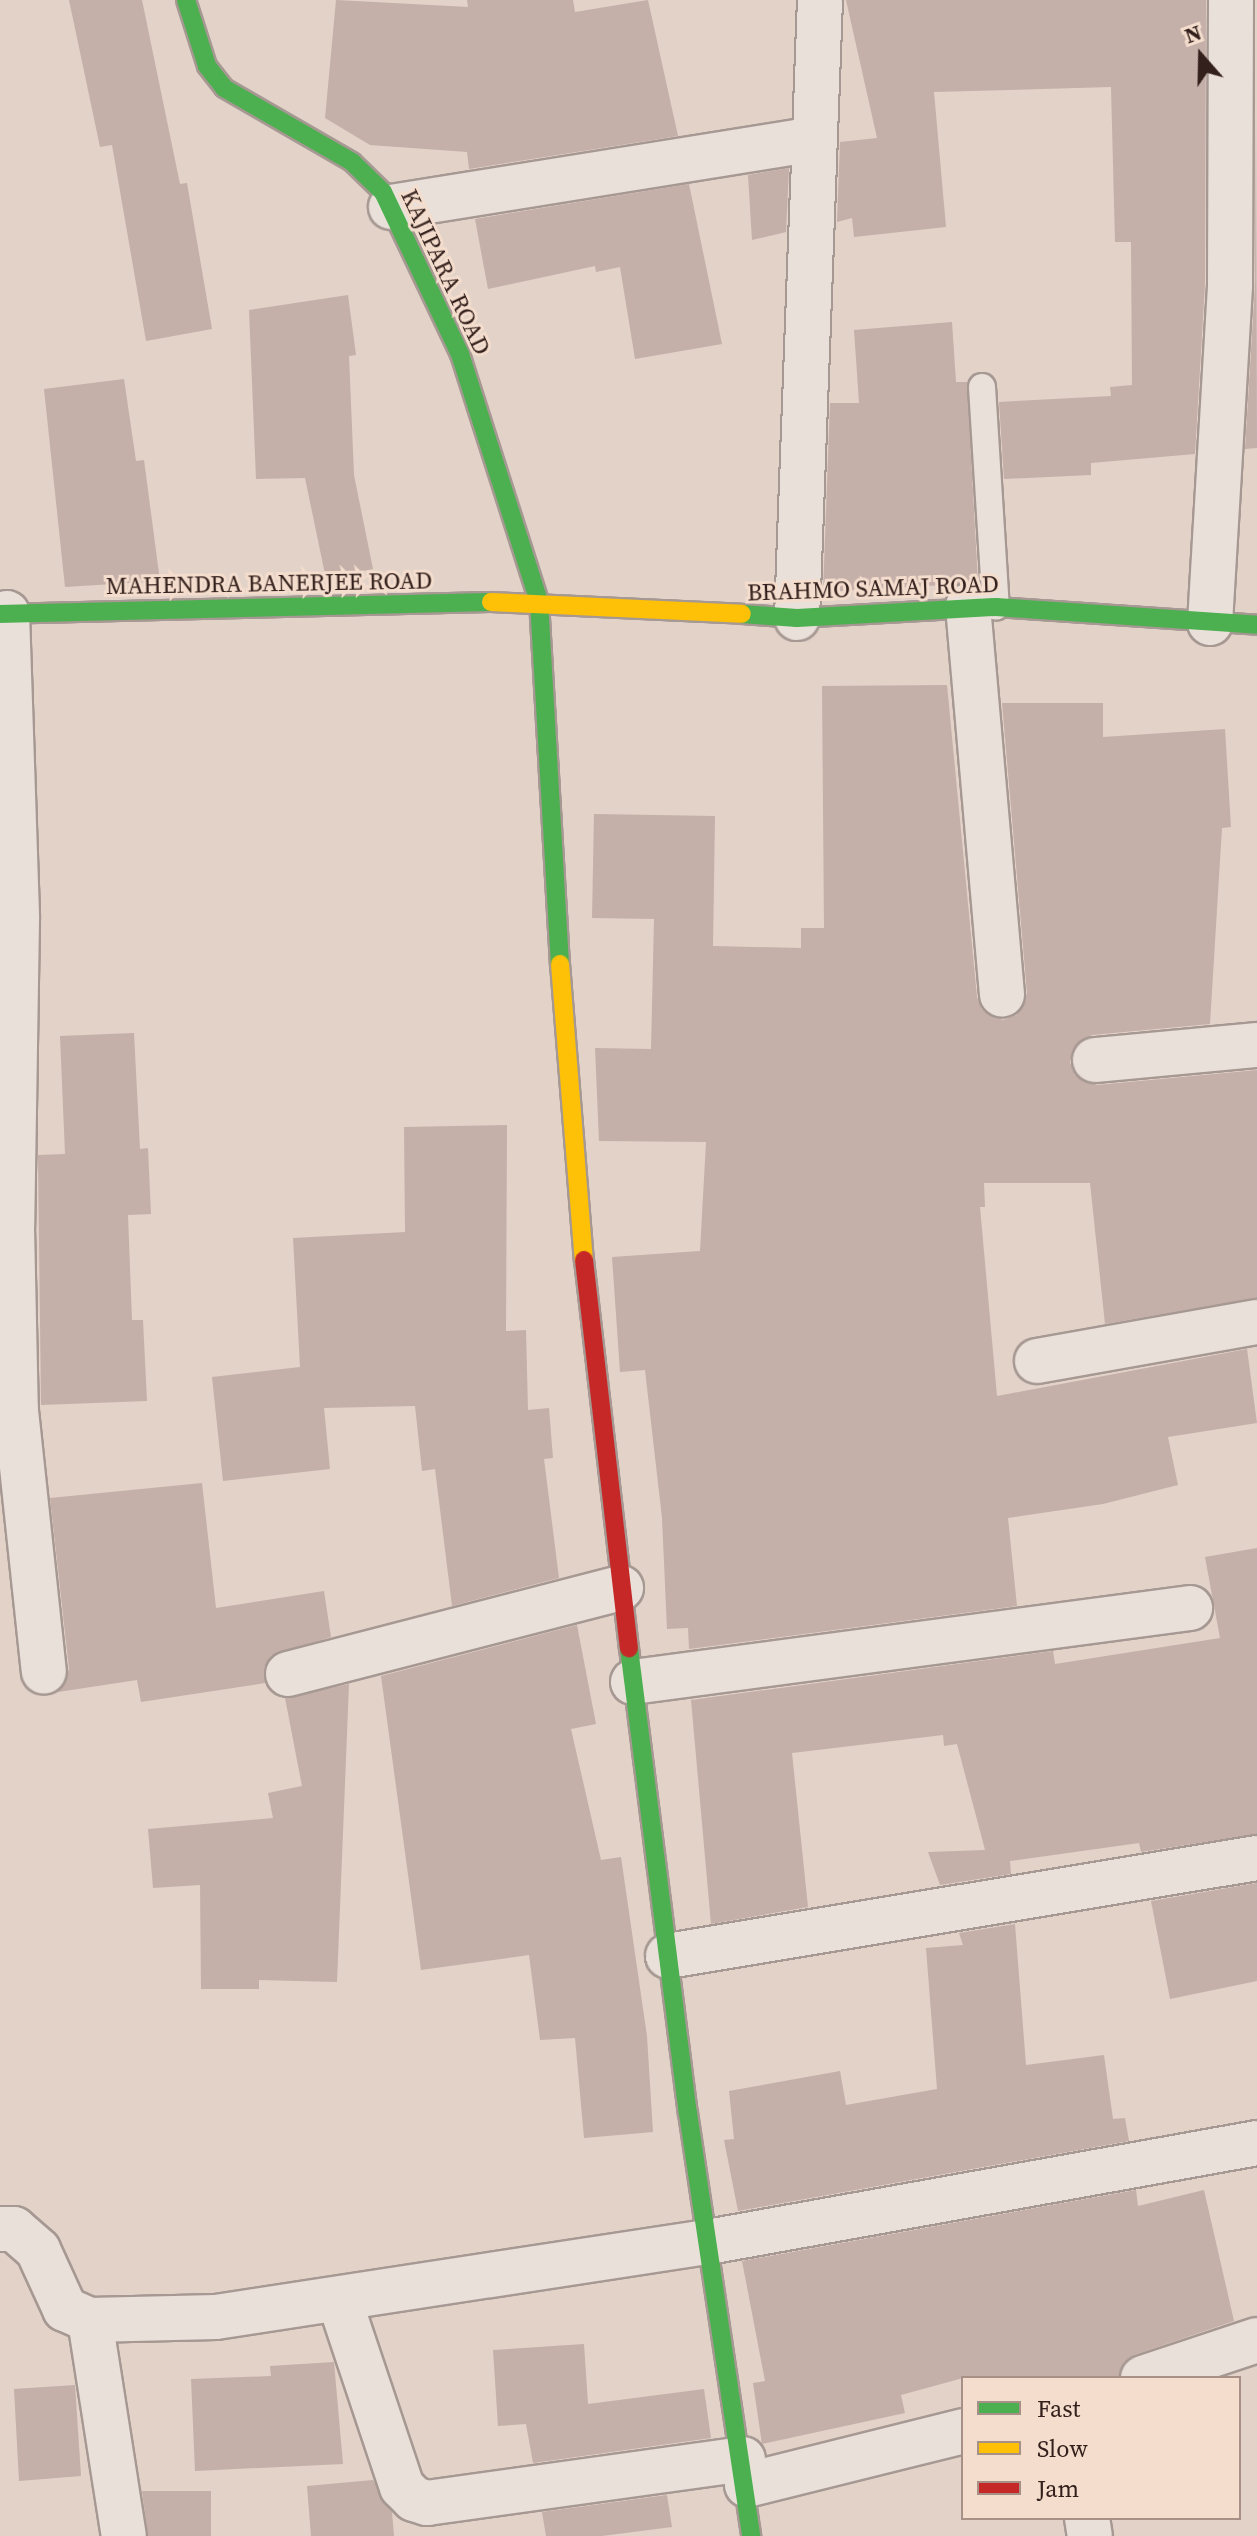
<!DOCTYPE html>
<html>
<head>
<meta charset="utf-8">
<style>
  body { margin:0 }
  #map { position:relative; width:1257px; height:2536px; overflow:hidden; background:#e2d2c8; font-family:"Source Serif 4",serif }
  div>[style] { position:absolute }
  .building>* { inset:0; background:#c5afa9 }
  .roads { filter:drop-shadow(2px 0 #a69892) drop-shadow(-2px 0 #a69892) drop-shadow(0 2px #a69892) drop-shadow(0 -2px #a69892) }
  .lane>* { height:26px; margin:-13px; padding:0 13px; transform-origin:13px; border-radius:13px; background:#eae0da }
  .street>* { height:44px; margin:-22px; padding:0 22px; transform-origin:22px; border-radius:22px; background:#eae0da }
  .fast>* { height:18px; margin:-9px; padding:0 9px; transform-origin:9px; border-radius:9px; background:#4caf50 }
  .slow>* { height:18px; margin:-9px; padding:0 9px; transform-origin:9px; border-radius:9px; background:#ffc107 }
  .jam>* { height:18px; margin:-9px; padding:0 9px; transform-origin:9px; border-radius:9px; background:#c62828 }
  span { translate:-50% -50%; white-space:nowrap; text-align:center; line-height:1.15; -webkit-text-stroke:6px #f4ddcd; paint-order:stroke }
  .street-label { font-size:24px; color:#33201c }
  .legend { position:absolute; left:961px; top:2376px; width:280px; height:144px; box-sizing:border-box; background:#f4ddcd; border:2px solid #a79186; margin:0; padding:10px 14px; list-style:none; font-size:24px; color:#33201c }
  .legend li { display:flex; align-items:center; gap:16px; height:40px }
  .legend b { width:40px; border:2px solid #a79186 }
  .north { position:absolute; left:1161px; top:16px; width:80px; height:80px; -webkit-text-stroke:6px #f4ddcd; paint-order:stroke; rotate:340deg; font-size:22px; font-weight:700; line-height:32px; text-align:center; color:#33201c }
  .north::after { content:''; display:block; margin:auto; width:28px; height:36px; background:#33201c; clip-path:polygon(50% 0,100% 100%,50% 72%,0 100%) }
</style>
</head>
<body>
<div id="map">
  <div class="building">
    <div style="clip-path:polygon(69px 0,142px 0,180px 184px,187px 183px,212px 329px,146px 341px,112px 145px,100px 147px)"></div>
    <div style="clip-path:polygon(336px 0,468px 7px,467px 0,573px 0,575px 12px,648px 0,678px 136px,469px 169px,467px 152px,370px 145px,325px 118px)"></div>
    <div style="clip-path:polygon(846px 0,1206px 0,1205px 284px,1195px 454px,1091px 463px,1091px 475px,1004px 479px,999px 402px,1111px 396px,1110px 387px,1132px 385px,1131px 242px,1115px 242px,1111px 87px,934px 92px,946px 227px,854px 237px,852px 218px,837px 222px,840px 142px,877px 138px)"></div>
    <div style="clip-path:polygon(1256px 113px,1257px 448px,1245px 449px,1255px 285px)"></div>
    <div style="clip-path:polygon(789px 168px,786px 232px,752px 240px,748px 175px)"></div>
    <div style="clip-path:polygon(689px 184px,722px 344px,635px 359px,620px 267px,596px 272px,595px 266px,488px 289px,475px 219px)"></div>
    <div style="clip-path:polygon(348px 295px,356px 355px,349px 356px,354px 475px,373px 569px,326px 579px,305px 478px,256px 479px,249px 310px)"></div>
    <div style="clip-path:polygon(952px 322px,956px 382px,967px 382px,978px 583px,823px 592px,830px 403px,859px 403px,854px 330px)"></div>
    <div style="clip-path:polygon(124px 379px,136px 461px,144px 460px,160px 581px,65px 587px,44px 389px)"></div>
    <div style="clip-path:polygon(947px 685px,977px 997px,982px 1010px,1003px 1020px,1017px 1015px,1027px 993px,1002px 703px,1103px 703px,1103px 737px,1225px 729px,1231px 827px,1222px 828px,1210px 1024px,1092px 1035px,1073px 1049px,1070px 1062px,1075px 1075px,1097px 1085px,1257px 1070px,1257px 1298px,1105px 1324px,1090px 1183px,984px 1183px,985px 1207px,980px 1207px,997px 1396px,1247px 1349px,1257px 1423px,1168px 1437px,1178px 1485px,1103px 1504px,1008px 1518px,1017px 1606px,689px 1649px,688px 1628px,667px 1629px,662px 1518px,645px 1370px,620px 1372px,612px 1257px,700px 1251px,706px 1142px,599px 1141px,595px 1048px,651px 1049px,654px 919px,592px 918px,594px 814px,715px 816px,713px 946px,801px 948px,801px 928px,824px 928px,822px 686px)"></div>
    <div style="clip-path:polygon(134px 1033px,140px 1149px,148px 1148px,151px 1214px,128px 1215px,132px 1320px,143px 1320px,147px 1401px,41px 1405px,38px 1155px,65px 1154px,60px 1036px)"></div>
    <div style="clip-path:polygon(507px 1125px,506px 1331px,526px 1330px,528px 1410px,549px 1408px,553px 1458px,544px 1459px,559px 1578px,452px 1606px,435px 1469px,422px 1471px,415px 1406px,324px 1408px,330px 1469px,223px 1481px,212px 1377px,300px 1367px,293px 1238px,405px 1232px,404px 1127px)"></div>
    <div style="clip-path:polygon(202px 1483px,216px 1608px,324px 1591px,331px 1637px,271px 1656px,264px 1668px,265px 1683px,141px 1702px,137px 1680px,58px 1692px,69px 1669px,50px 1498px)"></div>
    <div style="clip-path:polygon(1257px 1548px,1257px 1834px,1141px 1852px,1139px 1843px,1010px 1861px,1011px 1874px,940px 1885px,928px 1852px,985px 1850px,957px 1744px,944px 1746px,943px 1735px,792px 1753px,808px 1907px,711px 1924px,691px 1700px,1053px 1651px,1055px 1664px,1220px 1638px,1205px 1557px)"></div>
    <div style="clip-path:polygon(577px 1625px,596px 1724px,571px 1729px,601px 1860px,621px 1857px,647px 2036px,653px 2132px,584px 2138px,575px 2038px,540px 2040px,529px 1955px,421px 1970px,381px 1676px)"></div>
    <div style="clip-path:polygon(349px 1684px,337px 1982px,259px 1980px,259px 1989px,201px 1989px,200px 1885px,153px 1888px,148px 1829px,273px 1818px,268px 1793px,302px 1786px,285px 1698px)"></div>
    <div style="clip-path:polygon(1257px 1883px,1257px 1981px,1170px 1999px,1151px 1901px)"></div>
    <div style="clip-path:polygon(1015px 1924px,1026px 2065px,1104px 2055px,1113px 2119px,1125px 2118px,1129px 2141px,738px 2211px,724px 2140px,734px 2139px,729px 2091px,840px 2071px,846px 2105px,937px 2089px,926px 1948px,963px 1945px,959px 1933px)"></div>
    <div style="clip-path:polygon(1136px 2190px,1138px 2206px,1204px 2190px,1234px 2321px,1134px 2355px,1124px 2362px,1119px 2378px,963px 2378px,901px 2395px,905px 2413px,762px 2444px,753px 2383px,765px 2381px,742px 2261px)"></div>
    <div style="clip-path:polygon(584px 2344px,588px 2404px,704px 2389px,711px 2438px,533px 2463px,526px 2424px,498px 2426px,493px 2350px)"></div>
    <div style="clip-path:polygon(334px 2362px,343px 2464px,195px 2471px,191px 2379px,271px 2376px,270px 2366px)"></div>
    <div style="clip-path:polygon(75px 2385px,81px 2476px,19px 2481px,14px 2389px)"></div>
    <div style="clip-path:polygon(373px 2480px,392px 2512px,394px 2536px,311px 2536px,307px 2486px)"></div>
    <div style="clip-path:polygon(142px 2491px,211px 2491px,211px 2536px,148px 2536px)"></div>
    <div style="clip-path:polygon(667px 2495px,672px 2527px,602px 2536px,546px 2536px,542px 2512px)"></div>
  </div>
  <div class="roads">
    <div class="lane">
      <div style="left:982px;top:387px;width:220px;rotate:86.4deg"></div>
    </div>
    <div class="street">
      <div style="left:391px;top:207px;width:428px;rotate:-9.1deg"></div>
      <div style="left:968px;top:606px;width:390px;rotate:85deg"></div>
      <div style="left:7px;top:613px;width:306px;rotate:88.1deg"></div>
      <div style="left:17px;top:919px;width:308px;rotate:90.9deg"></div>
      <div style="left:12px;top:1227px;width:184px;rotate:88.8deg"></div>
      <div style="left:16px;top:1411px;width:262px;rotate:83.9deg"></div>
      <div style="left:797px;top:618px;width:618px;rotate:-87.87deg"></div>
      <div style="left:1210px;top:623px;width:339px;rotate:-86.6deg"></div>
      <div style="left:1230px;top:285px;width:285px;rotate:-89.8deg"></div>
      <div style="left:1095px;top:1060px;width:163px;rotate:-5.3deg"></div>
      <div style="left:1037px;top:1361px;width:223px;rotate:-10.1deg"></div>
      <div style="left:288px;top:1674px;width:344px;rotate:-14.5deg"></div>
      <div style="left:633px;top:1682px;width:562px;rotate:-7.57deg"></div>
      <div style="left:668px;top:1956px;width:597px;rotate:-9.45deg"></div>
      <div style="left:0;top:2229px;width:14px"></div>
      <div style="left:14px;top:2229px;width:32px;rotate:41deg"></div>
      <div style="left:38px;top:2250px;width:65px;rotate:65.4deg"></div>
      <div style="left:65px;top:2309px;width:27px;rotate:24deg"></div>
      <div style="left:90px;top:2320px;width:126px;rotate:-1.4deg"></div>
      <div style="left:216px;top:2317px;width:498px;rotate:-8.7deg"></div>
      <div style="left:708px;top:2242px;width:558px;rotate:-10.22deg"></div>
      <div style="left:339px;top:2299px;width:198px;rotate:71.5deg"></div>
      <div style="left:402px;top:2487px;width:17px;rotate:45deg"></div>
      <div style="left:414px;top:2499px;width:14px;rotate:17deg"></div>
      <div style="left:427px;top:2503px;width:319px;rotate:-7.9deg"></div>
      <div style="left:90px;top:2320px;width:219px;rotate:81.1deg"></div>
      <div style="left:1143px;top:2378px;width:120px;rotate:-18.4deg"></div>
      <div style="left:747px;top:2485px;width:223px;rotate:-14deg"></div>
      <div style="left:1087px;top:2518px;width:18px;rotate:81deg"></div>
    </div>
    <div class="fast">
      <div style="left:186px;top:0;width:69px;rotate:72.3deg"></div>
      <div style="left:207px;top:66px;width:28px;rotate:52deg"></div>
      <div style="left:224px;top:88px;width:148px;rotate:30deg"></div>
      <div style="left:352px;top:162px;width:43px;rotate:44.1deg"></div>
      <div style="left:383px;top:192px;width:179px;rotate:64.6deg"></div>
      <div style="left:460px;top:354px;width:259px;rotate:72.3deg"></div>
      <div style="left:539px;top:601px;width:364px;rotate:86.7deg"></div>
      <div style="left:0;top:614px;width:491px;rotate:-1.4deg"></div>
      <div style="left:742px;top:614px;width:55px;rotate:4.2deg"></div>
      <div style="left:797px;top:618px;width:199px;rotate:-3.2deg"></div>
      <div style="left:996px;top:607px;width:262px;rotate:3.9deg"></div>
      <div style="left:629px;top:1648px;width:469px;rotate:82.8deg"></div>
      <div style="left:688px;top:2113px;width:428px;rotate:81.5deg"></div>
    </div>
    <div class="slow">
      <div style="left:491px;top:602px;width:251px;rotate:2.7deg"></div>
      <div style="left:560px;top:964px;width:297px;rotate:85.4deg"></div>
    </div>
    <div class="jam">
      <div style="left:584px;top:1260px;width:391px;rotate:83.4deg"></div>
    </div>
  </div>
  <div class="street-label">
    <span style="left:446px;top:272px;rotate:65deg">KAJIPARA ROAD</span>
    <span style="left:269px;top:583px;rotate:-1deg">MAHENDRA BANERJEE ROAD</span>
    <span style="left:873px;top:588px;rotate:-2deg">BRAHMO SAMAJ ROAD</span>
  </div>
  <ul class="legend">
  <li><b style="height:10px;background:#4caf50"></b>Fast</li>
  <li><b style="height:10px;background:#ffc107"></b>Slow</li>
  <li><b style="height:10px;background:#c62828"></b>Jam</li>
  </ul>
  <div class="north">N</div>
</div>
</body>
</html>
